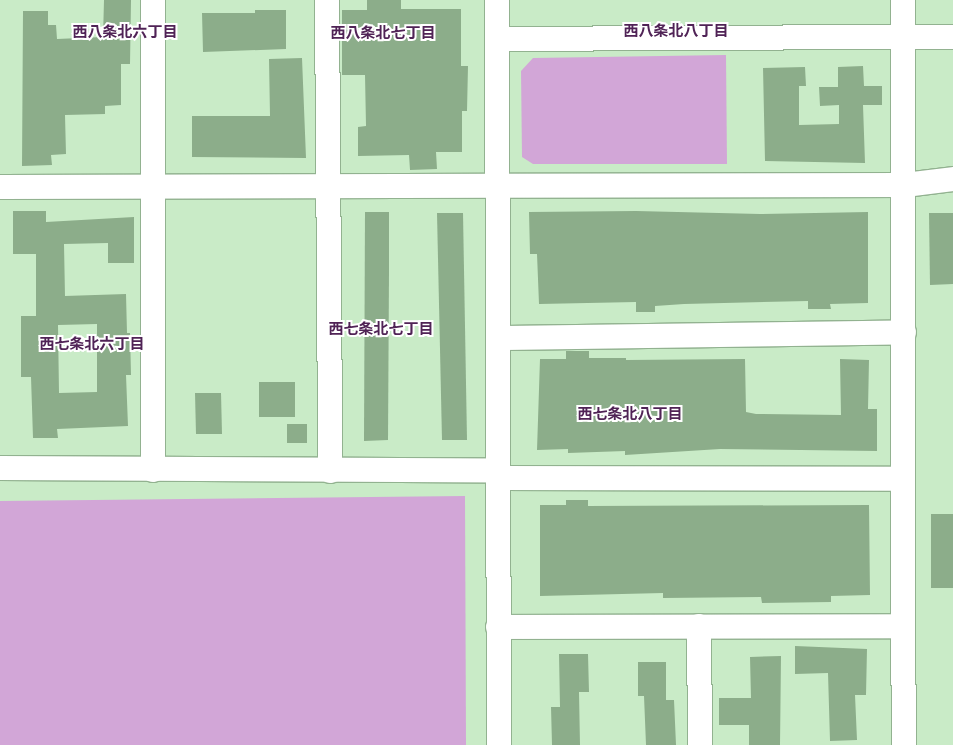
<!DOCTYPE html>
<html>
<head>
<meta charset="utf-8">
<style>
  body { margin:0 }
  #map { position:relative; width:953px; height:745px; overflow:hidden; background:#c9ebc7; font-family:"Sofia Sans Condensed","Noto Sans JP",sans-serif }
  div>[style] { position:absolute }
  .green>* { inset:0; background:#d2a6d7 }
  .building>* { inset:0; background:#8cad8a }
  .roads { filter:drop-shadow(1px 0 #92b290) drop-shadow(-1px 0 #92b290) drop-shadow(0 1px #92b290) drop-shadow(0 -1px #92b290) }
  .street>* { height:24px; margin:-12px; padding:0 12px; transform-origin:12px; border-radius:12px; background:#fff }
  span { translate:-50% -50%; white-space:nowrap; text-align:center; line-height:1.15; -webkit-text-stroke:4px #fff; paint-order:stroke }
  .neighbourhood-label { font-size:15px; color:#502356; font-weight:700 }
</style>
</head>
<body>
<div id="map">
  <div class="green">
    <div style="clip-path:polygon(726px 55px,727px 164px,533px 164px,522px 157px,521px 71px,533px 58px)"></div>
    <div style="clip-path:polygon(465px 496px,466px 745px,0 745px,0 501px)"></div>
  </div>
  <div class="building">
    <div style="clip-path:polygon(104px 0,131px 0,130px 64px,121px 64px,121px 105px,105px 106px,105px 114px,65px 115px,66px 154px,51px 155px,52px 165px,22px 166px,23px 11px,48px 11px,48px 25px,56px 25px,57px 39px,103px 37px)"></div>
    <div style="clip-path:polygon(367px 0,401px 0,401px 9px,461px 9px,461px 66px,468px 66px,467px 111px,462px 111px,462px 152px,436px 152px,437px 169px,410px 170px,409px 155px,358px 156px,358px 127px,366px 126px,365px 75px,342px 75px,342px 10px,367px 10px)"></div>
    <div style="clip-path:polygon(255px 10px,286px 10px,286px 49px,203px 52px,202px 13px,255px 13px)"></div>
    <div style="clip-path:polygon(302px 58px,306px 158px,192px 157px,192px 116px,270px 116px,269px 59px)"></div>
    <div style="clip-path:polygon(863px 66px,864px 86px,882px 86px,882px 105px,863px 105px,865px 163px,765px 161px,763px 68px,805px 67px,806px 86px,799px 86px,799px 125px,839px 124px,839px 105px,820px 106px,819px 87px,838px 87px,838px 67px)"></div>
    <div style="clip-path:polygon(evenodd,13px 211px,46px 211px,46px 222px,134px 217px,134px 263px,108px 263px,108px 243px,64px 244px,65px 296px,126px 294px,127px 333px,130px 333px,131px 375px,126px 375px,128px 426px,57px 429px,58px 438px,33px 438px,31px 377px,21px 377px,21px 316px,36px 316px,36px 254px,13px 254px,13px 211px,97px 324px,97px 392px,59px 393px,58px 325px,97px 324px)"></div>
    <div style="clip-path:polygon(636px 211px,760px 214px,868px 212px,868px 303px,830px 304px,831px 309px,808px 309px,808px 301px,684px 304px,655px 306px,655px 312px,636px 312px,636px 302px,539px 304px,537px 254px,530px 254px,529px 212px)"></div>
    <div style="clip-path:polygon(365px 212px,389px 212px,389px 271px,388px 440px,364px 441px)"></div>
    <div style="clip-path:polygon(437px 213px,463px 213px,467px 440px,442px 440px)"></div>
    <div style="clip-path:polygon(929px 213px,953px 213px,953px 284px,930px 285px)"></div>
    <div style="clip-path:polygon(566px 351px,589px 351px,589px 358px,626px 358px,626px 360px,745px 359px,746px 412px,756px 414px,841px 415px,840px 359px,869px 360px,868px 409px,877px 409px,877px 451px,720px 449px,625px 455px,625px 451px,568px 453px,568px 449px,537px 450px,540px 359px,566px 359px)"></div>
    <div style="clip-path:polygon(259px 382px,295px 382px,295px 417px,259px 417px)"></div>
    <div style="clip-path:polygon(195px 393px,221px 393px,222px 434px,196px 434px)"></div>
    <div style="clip-path:polygon(287px 424px,307px 424px,307px 443px,287px 443px)"></div>
    <div style="clip-path:polygon(566px 500px,588px 500px,588px 506px,869px 505px,870px 595px,831px 596px,831px 602px,762px 603px,761px 597px,663px 598px,663px 593px,540px 596px,540px 505px,566px 505px)"></div>
    <div style="clip-path:polygon(931px 514px,953px 514px,953px 588px,931px 588px)"></div>
    <div style="clip-path:polygon(795px 646px,867px 649px,866px 695px,855px 695px,857px 740px,830px 741px,828px 673px,795px 674px)"></div>
    <div style="clip-path:polygon(559px 654px,588px 654px,589px 692px,579px 692px,580px 745px,552px 745px,551px 707px,560px 707px)"></div>
    <div style="clip-path:polygon(781px 656px,780px 745px,749px 745px,749px 725px,719px 725px,719px 698px,751px 698px,750px 657px)"></div>
    <div style="clip-path:polygon(638px 662px,666px 662px,666px 700px,674px 700px,676px 745px,646px 745px,644px 696px,638px 696px)"></div>
  </div>
  <div class="roads">
    <div class="street">
      <div style="left:153px;top:0;width:470px;rotate:90deg"></div>
      <div style="left:327px;top:0;width:471px;rotate:89.6deg"></div>
      <div style="left:497px;top:0;width:745px;rotate:89.85deg"></div>
      <div style="left:498px;top:39px;width:455px;rotate:-0.3deg"></div>
      <div style="left:0;top:187px;width:905px;rotate:-0.13deg"></div>
      <div style="left:905px;top:185px;width:48px;rotate:-7.1deg"></div>
      <div style="left:499px;top:338px;width:405px;rotate:-0.8deg"></div>
      <div style="left:0;top:468px;width:499px;rotate:0.3deg"></div>
      <div style="left:499px;top:478px;width:404px;rotate:0.1deg"></div>
      <div style="left:699px;top:626px;width:119px;rotate:89.5deg"></div>
      <div style="left:903px;top:626px;width:119px;rotate:89.5deg"></div>
      <div style="left:498px;top:627px;width:405px;rotate:-0.1deg"></div>
      <div style="left:903px;top:626px;width:626px;rotate:-90deg"></div>
    </div>
  </div>
  <div class="neighbourhood-label">
    <span style="left:676px;top:32px">西八条北八丁目</span>
    <span style="left:125px;top:33px">西八条北六丁目</span>
    <span style="left:383px;top:34px">西八条北七丁目</span>
    <span style="left:381px;top:330px">西七条北七丁目</span>
    <span style="left:92px;top:345px">西七条北六丁目</span>
    <span style="left:630px;top:415px">西七条北八丁目</span>
  </div>
</div>
</body>
</html>
